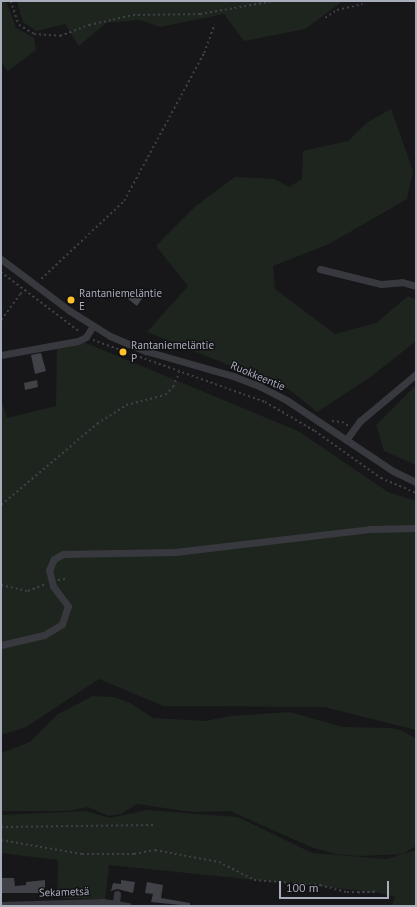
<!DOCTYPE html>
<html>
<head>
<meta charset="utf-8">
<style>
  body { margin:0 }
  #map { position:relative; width:417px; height:907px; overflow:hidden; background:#17171a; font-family:"PT Sans",sans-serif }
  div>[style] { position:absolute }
  .green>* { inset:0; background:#1d251e }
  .building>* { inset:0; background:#414247 }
  .path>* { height:1.5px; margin-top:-0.75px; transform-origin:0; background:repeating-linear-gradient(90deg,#3e4046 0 2px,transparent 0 5px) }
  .minor>* { height:7px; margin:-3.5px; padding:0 3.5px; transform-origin:3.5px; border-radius:3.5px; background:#38393f }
  .dots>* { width:11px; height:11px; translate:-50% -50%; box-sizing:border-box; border:2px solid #121215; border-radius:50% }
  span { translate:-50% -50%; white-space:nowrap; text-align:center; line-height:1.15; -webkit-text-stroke:3px #121215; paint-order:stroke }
  .poi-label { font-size:11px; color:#a8adbb }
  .left { translate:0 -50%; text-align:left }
  .street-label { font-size:11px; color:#a8adbb }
  .frame { position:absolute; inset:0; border:2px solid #a8adbb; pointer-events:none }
  .scale { position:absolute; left:279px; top:881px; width:110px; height:18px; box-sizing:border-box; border:2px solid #a8adbb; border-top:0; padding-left:5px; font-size:12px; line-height:14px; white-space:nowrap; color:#a8adbb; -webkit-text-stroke:3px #121215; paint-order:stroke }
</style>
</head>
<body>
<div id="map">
  <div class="green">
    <div style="clip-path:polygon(1px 1px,6px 1px,16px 28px,34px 38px,36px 50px,8px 71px,1px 62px)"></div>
    <div style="clip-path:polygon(17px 1px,343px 1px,305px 29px,244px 41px,224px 14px,160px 27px,140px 20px,106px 23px,79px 46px,65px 24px,36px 31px,23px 22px)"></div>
    <div style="clip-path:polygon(391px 109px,413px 171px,407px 199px,329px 244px,273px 266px,275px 289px,335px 334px,376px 323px,408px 296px,416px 300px,416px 341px,372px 376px,317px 412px,290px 390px,147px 332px,188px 286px,156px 246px,197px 205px,235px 177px,274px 179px,289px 187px,302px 179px,303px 151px,348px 141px,368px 122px)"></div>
    <div style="clip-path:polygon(81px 341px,298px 431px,388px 492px,416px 501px,416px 730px,324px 707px,163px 706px,99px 679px,26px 727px,1px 735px,1px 399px,7px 418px,56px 406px,57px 348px)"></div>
    <div style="clip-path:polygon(416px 385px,416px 465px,384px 451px,376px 425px)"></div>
    <div style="clip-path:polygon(93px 696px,114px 697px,130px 703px,153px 718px,205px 721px,231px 716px,289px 712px,343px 727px,392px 728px,403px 731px,416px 739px,416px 846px,403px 854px,416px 850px,416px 906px,392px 906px,395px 897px,375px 892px,109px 865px,105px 899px,57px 898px,58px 860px,1px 853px,1px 815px,86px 811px,110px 818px,147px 810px,238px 817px,312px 853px,387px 859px,402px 854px,359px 856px,335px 854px,311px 847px,230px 811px,192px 812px,137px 804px,121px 814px,109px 816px,88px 807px,68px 811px,1px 811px,1px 753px,30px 742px,58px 714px)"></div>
  </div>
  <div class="building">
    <div style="clip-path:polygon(134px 290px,143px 297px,137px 306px,128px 299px)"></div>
    <div style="clip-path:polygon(41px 353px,46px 371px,35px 374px,31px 355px)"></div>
    <div style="clip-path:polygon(37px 380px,38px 387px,25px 390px,24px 383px)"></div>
    <div style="clip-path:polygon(1px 878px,14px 878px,15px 886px,26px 885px,26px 882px,45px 880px,45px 893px,1px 893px)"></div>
    <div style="clip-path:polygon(121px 880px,135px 882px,133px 893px,117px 889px,111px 891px,113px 883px,121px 884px)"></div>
    <div style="clip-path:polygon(147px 882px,163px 885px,161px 898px,190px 903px,190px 906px,151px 902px,153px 894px,145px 893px)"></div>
  </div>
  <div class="path">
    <div style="left:11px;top:1px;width:25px;rotate:72deg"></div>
    <div style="left:19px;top:25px;width:17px;rotate:31deg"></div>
    <div style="left:34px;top:34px;width:26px;rotate:4deg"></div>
    <div style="left:60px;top:36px;width:31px;rotate:-21deg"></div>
    <div style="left:89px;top:25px;width:45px;rotate:-12.8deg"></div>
    <div style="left:133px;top:15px;width:67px;rotate:-0.9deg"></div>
    <div style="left:200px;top:14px;width:75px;rotate:-10deg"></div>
    <div style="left:325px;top:18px;width:14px;rotate:-34deg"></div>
    <div style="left:337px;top:10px;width:26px;rotate:-13deg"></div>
    <div style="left:1px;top:272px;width:99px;rotate:37.2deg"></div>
    <div style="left:41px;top:279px;width:114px;rotate:-43.2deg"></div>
    <div style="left:124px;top:201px;width:168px;rotate:-61.6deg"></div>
    <div style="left:204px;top:53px;width:30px;rotate:-70deg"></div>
    <div style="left:1px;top:320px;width:32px;rotate:-54deg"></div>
    <div style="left:20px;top:294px;width:10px;rotate:-37deg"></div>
    <div style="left:93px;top:340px;width:183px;rotate:19.8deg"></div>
    <div style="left:265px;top:402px;width:58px;rotate:30.1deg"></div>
    <div style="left:315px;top:431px;width:81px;rotate:35.5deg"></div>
    <div style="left:381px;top:478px;width:38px;rotate:23deg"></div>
    <div style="left:332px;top:421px;width:10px;rotate:6deg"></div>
    <div style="left:342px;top:422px;width:8px;rotate:30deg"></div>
    <div style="left:1px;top:505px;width:126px;rotate:-40.2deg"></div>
    <div style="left:97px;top:424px;width:35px;rotate:-33deg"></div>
    <div style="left:126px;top:405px;width:40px;rotate:-14.4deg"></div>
    <div style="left:165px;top:395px;width:11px;rotate:-45deg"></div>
    <div style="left:173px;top:387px;width:16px;rotate:-68deg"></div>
    <div style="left:58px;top:580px;width:7px;rotate:-8deg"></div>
    <div style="left:1px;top:585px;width:28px;rotate:13deg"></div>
    <div style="left:28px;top:591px;width:18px;rotate:-22deg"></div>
    <div style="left:1px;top:827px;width:152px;rotate:-0.8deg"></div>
    <div style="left:1px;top:840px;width:82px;rotate:9.8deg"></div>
    <div style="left:82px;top:854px;width:52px"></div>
    <div style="left:134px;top:854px;width:21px;rotate:-11deg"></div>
    <div style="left:155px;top:850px;width:65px;rotate:10.6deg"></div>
    <div style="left:219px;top:862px;width:39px;rotate:27deg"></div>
    <div style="left:254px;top:880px;width:66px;rotate:4.3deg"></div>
    <div style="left:320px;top:885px;width:28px;rotate:15deg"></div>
    <div style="left:347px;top:892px;width:28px"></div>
    <div style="left:375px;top:892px;width:17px;rotate:177deg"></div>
  </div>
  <div class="minor">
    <div style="left:1px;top:259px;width:86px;rotate:37deg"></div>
    <div style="left:70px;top:311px;width:47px;rotate:32deg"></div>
    <div style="left:110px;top:336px;width:39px;rotate:23deg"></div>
    <div style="left:146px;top:351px;width:91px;rotate:16deg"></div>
    <div style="left:233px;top:376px;width:30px;rotate:21deg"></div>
    <div style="left:261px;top:387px;width:30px;rotate:27deg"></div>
    <div style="left:288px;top:401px;width:126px;rotate:33.7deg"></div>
    <div style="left:393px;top:471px;width:25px;rotate:26deg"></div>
    <div style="left:320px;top:269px;width:63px;rotate:13.8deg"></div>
    <div style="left:381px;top:284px;width:21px;rotate:-5deg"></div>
    <div style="left:402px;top:282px;width:15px;rotate:16deg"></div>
    <div style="left:1px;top:355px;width:78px;rotate:-10.3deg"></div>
    <div style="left:78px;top:341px;width:9px;rotate:-27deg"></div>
    <div style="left:86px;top:337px;width:13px;rotate:-58deg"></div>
    <div style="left:346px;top:440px;width:24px;rotate:-54deg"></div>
    <div style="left:360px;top:421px;width:73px;rotate:-40deg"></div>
    <div style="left:1px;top:645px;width:44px;rotate:-13.1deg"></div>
    <div style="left:44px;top:635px;width:21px;rotate:-31deg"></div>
    <div style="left:62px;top:624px;width:19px;rotate:-72deg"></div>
    <div style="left:68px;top:606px;width:25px;rotate:-127deg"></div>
    <div style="left:53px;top:586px;width:16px;rotate:-104deg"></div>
    <div style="left:49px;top:570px;width:12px;rotate:-66deg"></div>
    <div style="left:54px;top:559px;width:10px;rotate:-29deg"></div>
    <div style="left:63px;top:554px;width:112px;rotate:-1deg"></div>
    <div style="left:175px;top:552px;width:196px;rotate:-6.7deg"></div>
    <div style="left:370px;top:529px;width:46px;rotate:-1.2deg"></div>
    <div style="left:116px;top:903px;width:9px;rotate:-84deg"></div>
    <div style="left:1px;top:905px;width:102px;rotate:-1.7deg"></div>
    <div style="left:103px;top:902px;width:25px;rotate:9deg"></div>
  </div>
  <div class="dots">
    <div style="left:71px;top:300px;background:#ffc32a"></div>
    <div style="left:123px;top:352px;background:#ffc32a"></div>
  </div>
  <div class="poi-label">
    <span class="left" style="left:79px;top:300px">Rantaniemeläntie<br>E</span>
    <span class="left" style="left:131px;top:352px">Rantaniemeläntie<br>P</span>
  </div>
  <div class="street-label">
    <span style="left:258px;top:376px;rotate:23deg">Ruokkeentie</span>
    <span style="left:64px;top:892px;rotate:-2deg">Sekametsä</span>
  </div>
  <div class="frame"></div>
  <div class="scale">100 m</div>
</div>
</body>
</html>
